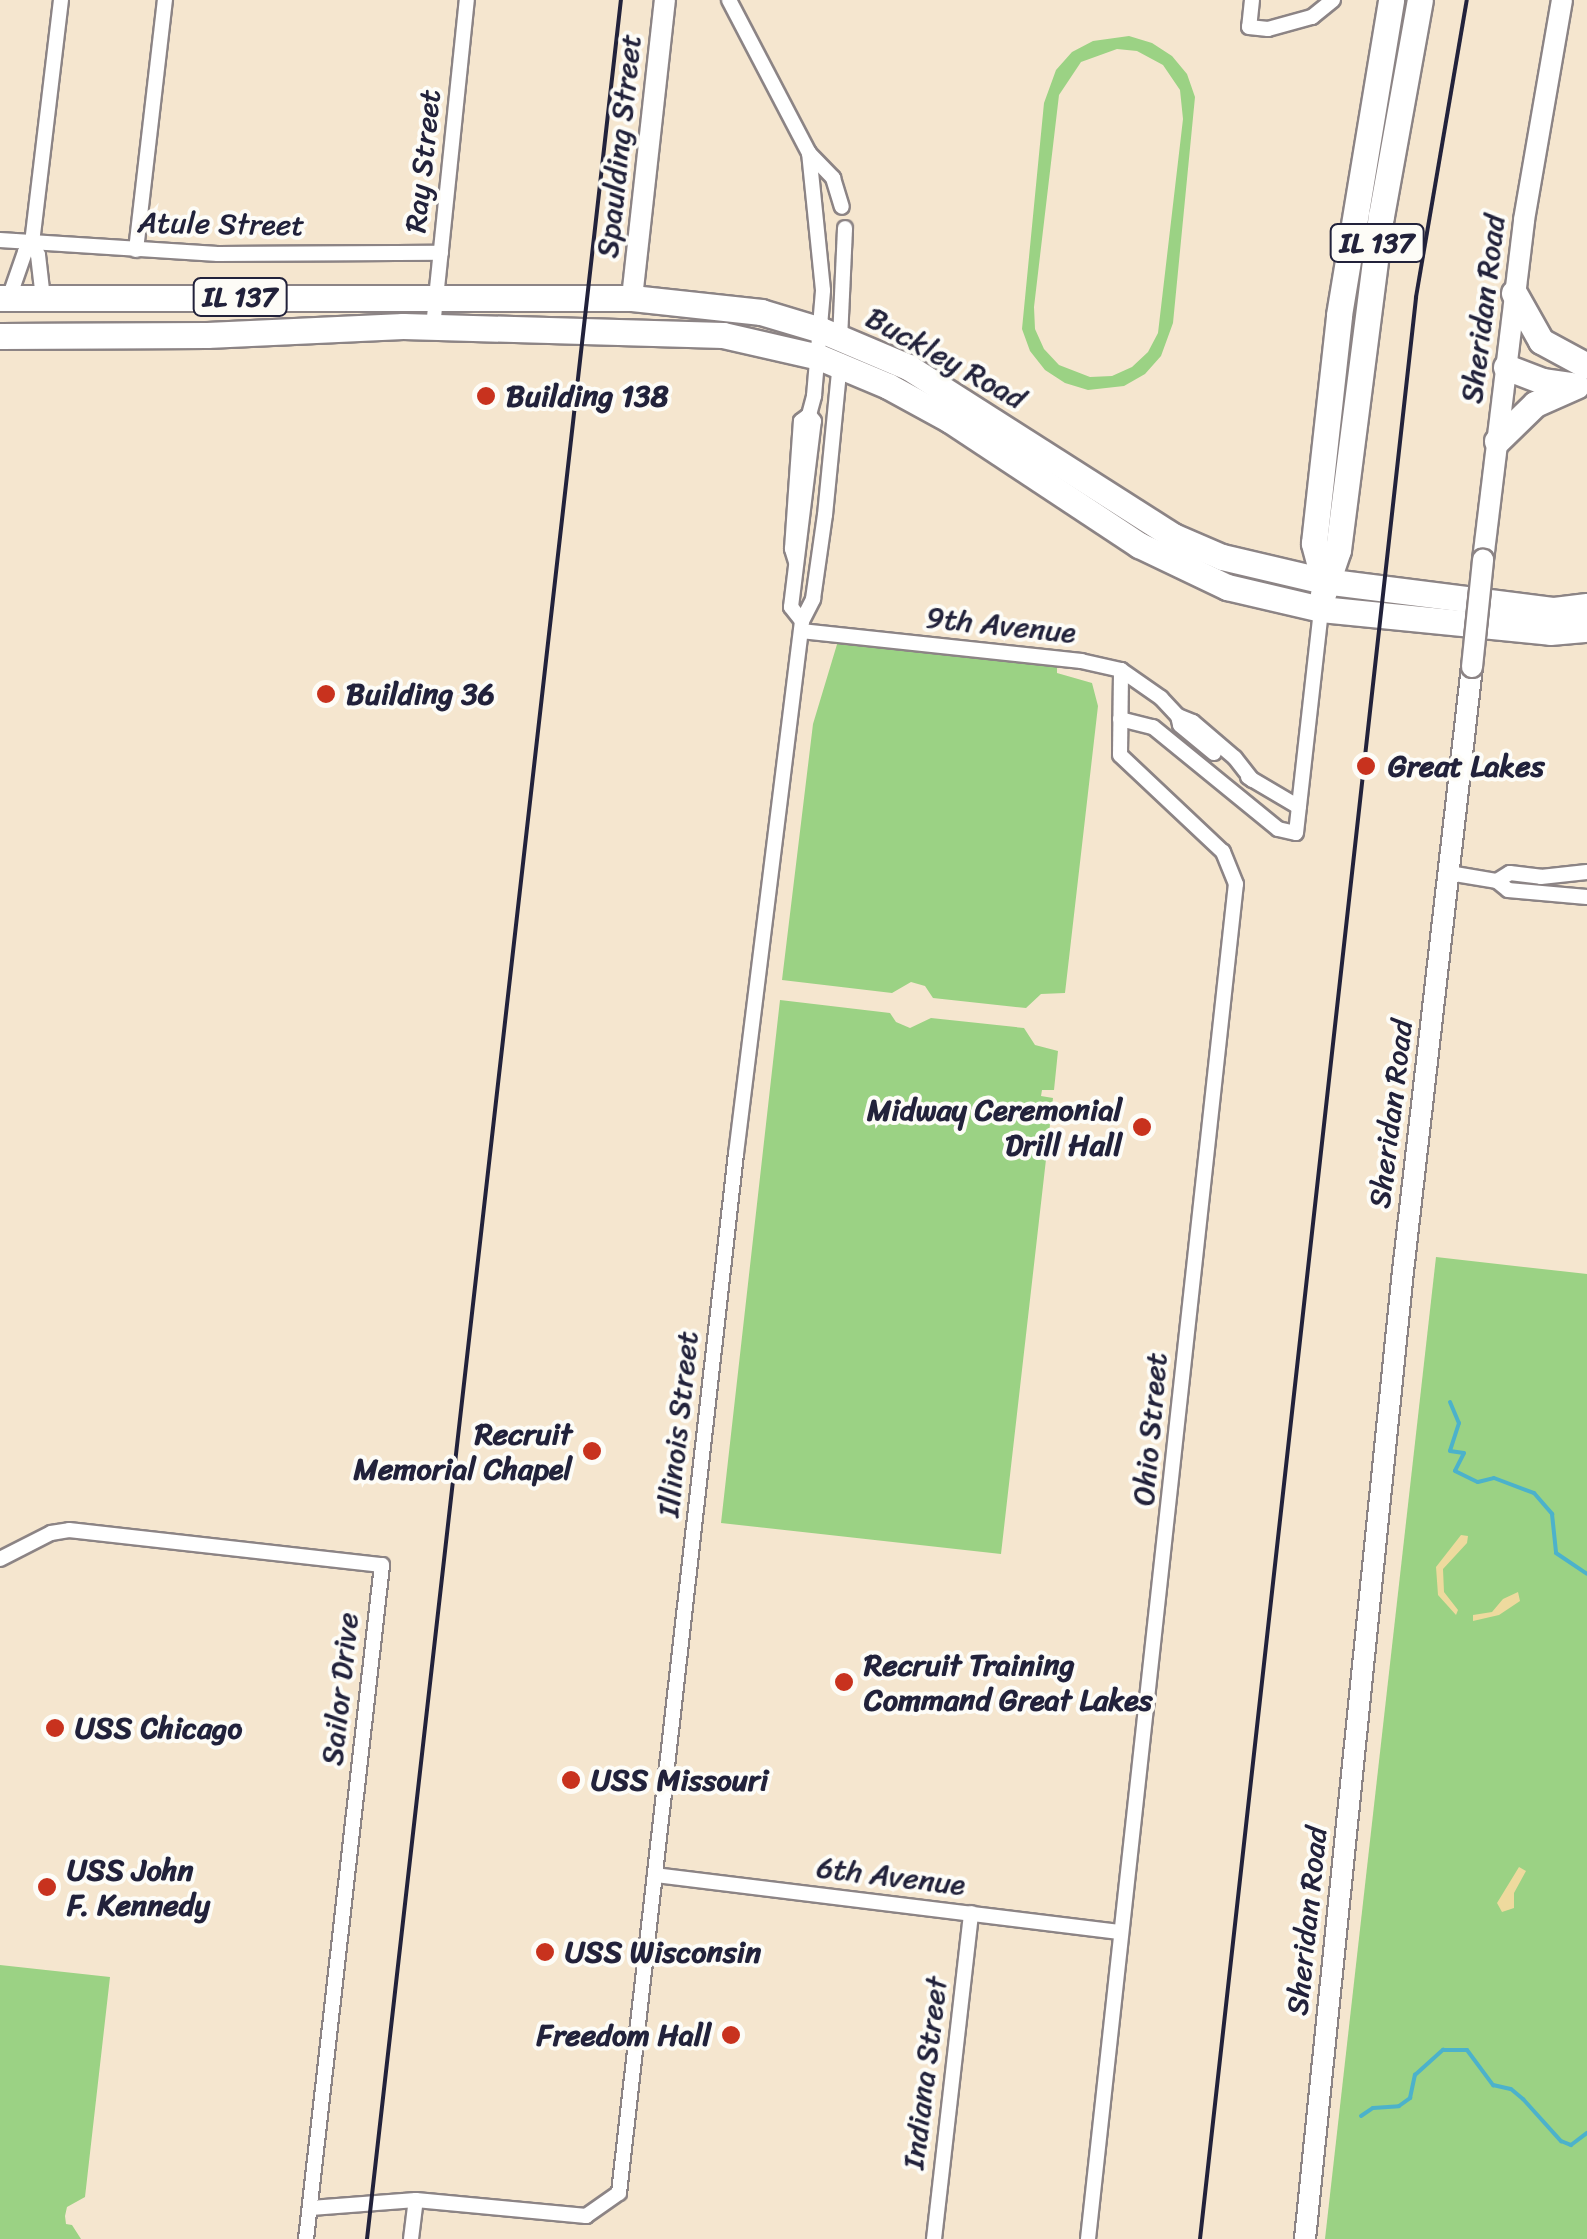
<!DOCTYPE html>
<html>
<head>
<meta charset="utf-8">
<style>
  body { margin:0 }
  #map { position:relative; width:1587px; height:2239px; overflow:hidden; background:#f5e6cf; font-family:Sriracha,sans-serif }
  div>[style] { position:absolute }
  .green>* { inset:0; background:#9bd284 }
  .sand>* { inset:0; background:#eeda9e }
  .stream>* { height:4px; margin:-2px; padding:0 2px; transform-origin:2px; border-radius:2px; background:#4cb2cb }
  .roads { filter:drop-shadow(2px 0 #8c8485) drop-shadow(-2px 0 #8c8485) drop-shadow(0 2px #8c8485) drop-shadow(0 -2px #8c8485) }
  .street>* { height:14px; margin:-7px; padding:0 7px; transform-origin:7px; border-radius:7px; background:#fff }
  .secondary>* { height:20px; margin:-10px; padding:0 10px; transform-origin:10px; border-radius:10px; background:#fff }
  .highway>* { height:25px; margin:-12.5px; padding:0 12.5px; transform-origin:12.5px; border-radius:12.5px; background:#fff }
  .rail>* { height:4px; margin:-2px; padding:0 2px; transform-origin:2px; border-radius:2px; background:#22223b }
  .bridges { filter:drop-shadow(2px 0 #8c8485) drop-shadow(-2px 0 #8c8485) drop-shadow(0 2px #8c8485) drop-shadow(0 -2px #8c8485) }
  .secondary-bridge>* { height:20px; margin:-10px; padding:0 10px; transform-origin:10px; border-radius:10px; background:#fff }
  .dots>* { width:28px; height:28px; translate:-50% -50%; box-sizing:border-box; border:5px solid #fdfcf7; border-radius:50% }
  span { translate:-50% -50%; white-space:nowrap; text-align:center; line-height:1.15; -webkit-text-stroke:8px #fdfcf7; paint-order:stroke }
  .shield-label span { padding:2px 8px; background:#fdfcf7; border:2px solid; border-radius:8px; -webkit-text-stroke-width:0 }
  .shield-label { font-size:28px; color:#22223b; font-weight:700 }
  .street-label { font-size:30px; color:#22223b }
  .poi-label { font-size:30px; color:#22223b; font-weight:700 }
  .left { translate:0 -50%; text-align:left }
  .right { translate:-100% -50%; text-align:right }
</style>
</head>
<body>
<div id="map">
  <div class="green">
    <div style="clip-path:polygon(evenodd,1129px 36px,1152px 43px,1172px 56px,1187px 74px,1195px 97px,1173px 323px,1161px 356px,1145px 374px,1124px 386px,1088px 390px,1065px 383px,1045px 370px,1030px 351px,1022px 329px,1044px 103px,1056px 70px,1072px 52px,1093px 41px,1129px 36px,1117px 49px,1137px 51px,1163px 65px,1180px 90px,1183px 119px,1158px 333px,1148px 352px,1132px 367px,1112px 376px,1090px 377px,1059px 365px,1044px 349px,1035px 329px,1034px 307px,1059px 95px,1081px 62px,1117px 49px)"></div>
    <div style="clip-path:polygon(838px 641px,1057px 666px,1057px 673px,1092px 683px,1098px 706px,1065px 993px,1041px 994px,1026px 1008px,933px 998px,925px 986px,911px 982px,892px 993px,782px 980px,813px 724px)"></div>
    <div style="clip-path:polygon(780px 1000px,890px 1013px,896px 1022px,910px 1028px,931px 1018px,1024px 1028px,1035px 1045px,1058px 1051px,1054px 1090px,1042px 1090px,1041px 1096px,1053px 1098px,1001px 1554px,721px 1523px)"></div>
    <div style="clip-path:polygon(1436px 1257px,1587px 1274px,1587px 2239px,1325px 2239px)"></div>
    <div style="clip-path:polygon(0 1965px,110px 1977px,85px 2197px,67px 2207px,65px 2216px,66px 2224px,72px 2225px,81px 2239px,0 2239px)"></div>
  </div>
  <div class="sand">
    <div style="clip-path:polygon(1461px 1535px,1468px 1536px,1467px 1543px,1443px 1569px,1444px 1592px,1458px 1610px,1456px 1615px,1438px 1595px,1436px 1567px)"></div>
    <div style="clip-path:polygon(1518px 1592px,1520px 1601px,1499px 1615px,1473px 1621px,1473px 1615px,1492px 1612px,1503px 1599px)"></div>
    <div style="clip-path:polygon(1519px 1867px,1526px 1871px,1514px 1893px,1514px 1908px,1502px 1912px,1497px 1903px)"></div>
  </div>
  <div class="stream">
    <div style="left:1450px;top:1402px;width:23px;rotate:67deg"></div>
    <div style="left:1459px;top:1423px;width:29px;rotate:108deg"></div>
    <div style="left:1450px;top:1451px;width:14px;rotate:8deg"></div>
    <div style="left:1464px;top:1453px;width:20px;rotate:117deg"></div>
    <div style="left:1455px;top:1471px;width:25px;rotate:26deg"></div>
    <div style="left:1478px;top:1482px;width:16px;rotate:-14deg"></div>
    <div style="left:1494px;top:1478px;width:43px;rotate:20.6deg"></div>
    <div style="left:1534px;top:1493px;width:28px;rotate:49deg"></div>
    <div style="left:1552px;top:1514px;width:39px;rotate:84deg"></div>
    <div style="left:1556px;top:1553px;width:37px;rotate:34deg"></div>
    <div style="left:1361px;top:2116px;width:14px;rotate:-34deg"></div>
    <div style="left:1373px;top:2108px;width:26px;rotate:-4deg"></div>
    <div style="left:1399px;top:2106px;width:14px;rotate:-36deg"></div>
    <div style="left:1410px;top:2098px;width:24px;rotate:-78deg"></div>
    <div style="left:1415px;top:2075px;width:38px;rotate:-42deg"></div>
    <div style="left:1443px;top:2050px;width:24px"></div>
    <div style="left:1467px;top:2050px;width:44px;rotate:53.4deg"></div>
    <div style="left:1493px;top:2085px;width:18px;rotate:13deg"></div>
    <div style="left:1511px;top:2089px;width:16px;rotate:40deg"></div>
    <div style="left:1523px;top:2099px;width:57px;rotate:47.9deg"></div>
    <div style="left:1561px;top:2141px;width:11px;rotate:22deg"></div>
    <div style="left:1571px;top:2145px;width:20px;rotate:-37deg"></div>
  </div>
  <div class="roads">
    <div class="street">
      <div style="left:729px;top:0;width:173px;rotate:62.4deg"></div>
      <div style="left:1252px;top:0;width:27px;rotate:96deg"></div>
      <div style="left:1249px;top:27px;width:19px;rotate:6deg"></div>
      <div style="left:1268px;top:29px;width:46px;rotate:-15.3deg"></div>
      <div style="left:1312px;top:17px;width:27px;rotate:-39deg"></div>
      <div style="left:0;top:240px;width:218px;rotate:3.7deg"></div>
      <div style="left:218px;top:254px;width:223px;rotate:-0.3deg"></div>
      <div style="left:32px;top:243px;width:13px;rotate:63deg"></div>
      <div style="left:38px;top:255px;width:43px;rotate:83.4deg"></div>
      <div style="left:136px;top:250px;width:252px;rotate:-83.4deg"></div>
      <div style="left:9px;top:298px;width:49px;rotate:-70.8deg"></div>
      <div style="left:25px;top:252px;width:11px;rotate:-52deg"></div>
      <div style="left:32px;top:243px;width:245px;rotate:-83.2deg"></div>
      <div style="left:433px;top:327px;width:329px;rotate:-84.1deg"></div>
      <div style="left:840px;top:339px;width:111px;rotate:-87.4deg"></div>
      <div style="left:796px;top:562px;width:14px;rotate:-107deg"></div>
      <div style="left:792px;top:549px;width:128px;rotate:-86deg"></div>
      <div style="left:801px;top:421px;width:10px;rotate:-37deg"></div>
      <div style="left:809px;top:415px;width:20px;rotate:-75deg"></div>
      <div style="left:814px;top:396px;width:106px;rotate:-85.1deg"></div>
      <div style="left:823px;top:290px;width:138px;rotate:-95.8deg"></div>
      <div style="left:809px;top:153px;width:35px;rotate:46deg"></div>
      <div style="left:833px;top:178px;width:30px;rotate:73deg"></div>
      <div style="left:802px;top:621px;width:18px;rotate:-128deg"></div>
      <div style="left:791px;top:607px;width:187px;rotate:-83deg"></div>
      <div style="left:814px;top:421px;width:8px;rotate:-130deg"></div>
      <div style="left:801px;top:631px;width:282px;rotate:6.1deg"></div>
      <div style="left:1081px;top:661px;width:41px;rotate:12.7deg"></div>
      <div style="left:1121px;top:670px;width:49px;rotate:35deg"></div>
      <div style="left:1161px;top:698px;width:25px;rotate:47deg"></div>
      <div style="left:1178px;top:716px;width:16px;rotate:22deg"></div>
      <div style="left:1193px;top:722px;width:55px;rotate:40.6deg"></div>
      <div style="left:1235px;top:758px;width:28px;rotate:52deg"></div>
      <div style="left:1178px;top:716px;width:9px;rotate:77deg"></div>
      <div style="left:1180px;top:725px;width:44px;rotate:39.5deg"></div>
      <div style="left:1120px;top:719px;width:34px;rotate:14deg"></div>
      <div style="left:1153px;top:727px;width:161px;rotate:39.2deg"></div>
      <div style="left:1278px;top:829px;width:18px;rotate:13deg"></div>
      <div style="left:1296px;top:833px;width:225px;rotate:-83.6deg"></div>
      <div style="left:1248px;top:777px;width:59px;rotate:30.5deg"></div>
      <div style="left:1449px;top:873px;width:49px;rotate:9.5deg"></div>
      <div style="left:1497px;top:881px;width:14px;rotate:39deg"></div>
      <div style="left:1508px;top:890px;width:79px;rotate:5.1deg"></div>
      <div style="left:1497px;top:881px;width:15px;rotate:-32deg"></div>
      <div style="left:1510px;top:873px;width:31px;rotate:7deg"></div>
      <div style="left:1541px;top:877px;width:46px;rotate:-6.2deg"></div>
      <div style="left:0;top:1559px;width:57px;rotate:-27deg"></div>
      <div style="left:51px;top:1533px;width:18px;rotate:-9deg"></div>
      <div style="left:69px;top:1530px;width:315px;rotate:6.4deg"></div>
      <div style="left:382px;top:1565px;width:678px;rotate:96.43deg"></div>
      <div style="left:655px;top:1875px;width:469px;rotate:7deg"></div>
      <div style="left:311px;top:2208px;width:105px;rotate:-4.4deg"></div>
      <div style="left:416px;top:2200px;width:171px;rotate:5.4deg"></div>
      <div style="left:586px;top:2216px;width:40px;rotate:-34.9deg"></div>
      <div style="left:619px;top:2193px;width:1046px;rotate:-83.58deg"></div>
      <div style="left:736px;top:1154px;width:537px;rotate:-82.94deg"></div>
      <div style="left:802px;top:621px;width:25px;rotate:-63deg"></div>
      <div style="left:813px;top:599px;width:85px;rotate:-81.9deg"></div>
      <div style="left:825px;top:515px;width:155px;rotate:-84.4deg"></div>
      <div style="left:411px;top:2239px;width:39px;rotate:-83deg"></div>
      <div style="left:934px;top:2239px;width:328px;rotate:-83.5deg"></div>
      <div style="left:1088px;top:2239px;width:1363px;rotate:-83.77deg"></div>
      <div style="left:1236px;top:884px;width:35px;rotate:-112deg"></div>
      <div style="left:1223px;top:852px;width:141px;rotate:-136.7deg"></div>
      <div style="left:1120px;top:755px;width:85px;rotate:-89.3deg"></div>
    </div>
    <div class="secondary">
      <div style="left:632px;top:298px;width:300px;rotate:-83.7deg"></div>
      <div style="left:1483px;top:560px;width:342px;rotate:-83.1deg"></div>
      <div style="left:1524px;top:220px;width:223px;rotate:-80.2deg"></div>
      <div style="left:1305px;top:2239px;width:964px;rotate:-84.22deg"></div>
      <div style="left:1402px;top:1280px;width:617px;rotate:-83.49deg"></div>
    </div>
    <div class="highway">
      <div style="left:1514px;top:293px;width:55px;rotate:60.6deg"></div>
      <div style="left:1541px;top:341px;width:52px;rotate:28.5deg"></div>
      <div style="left:0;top:298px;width:632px"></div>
      <div style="left:632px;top:298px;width:130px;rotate:6.2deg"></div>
      <div style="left:761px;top:312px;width:63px;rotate:16.7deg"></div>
      <div style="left:821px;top:330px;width:95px;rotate:23deg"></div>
      <div style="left:908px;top:367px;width:314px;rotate:32.5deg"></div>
      <div style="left:1173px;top:536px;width:53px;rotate:23.2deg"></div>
      <div style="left:1222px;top:557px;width:105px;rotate:13.2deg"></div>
      <div style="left:1324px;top:581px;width:232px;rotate:7.2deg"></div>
      <div style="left:1554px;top:610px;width:33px;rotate:-7deg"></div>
      <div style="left:0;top:336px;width:207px;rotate:-0.3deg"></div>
      <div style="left:207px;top:335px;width:196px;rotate:-2.6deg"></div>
      <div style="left:403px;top:326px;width:320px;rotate:1.6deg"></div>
      <div style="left:723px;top:335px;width:98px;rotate:12.9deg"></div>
      <div style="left:819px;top:357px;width:75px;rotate:22.8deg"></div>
      <div style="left:888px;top:386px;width:71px;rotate:28.7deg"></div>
      <div style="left:950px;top:420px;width:227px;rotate:33.5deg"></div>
      <div style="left:1139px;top:545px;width:98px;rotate:25.5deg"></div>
      <div style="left:1227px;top:587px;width:97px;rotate:13.2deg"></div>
      <div style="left:1321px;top:609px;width:230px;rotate:5.7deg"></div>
      <div style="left:1550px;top:632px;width:37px;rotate:-5deg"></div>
      <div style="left:1506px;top:367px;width:39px;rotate:21deg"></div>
      <div style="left:1542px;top:381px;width:30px;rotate:8deg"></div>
      <div style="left:1497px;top:441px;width:53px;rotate:-44.2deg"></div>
      <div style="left:1535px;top:404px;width:45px;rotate:-23.7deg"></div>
      <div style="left:1324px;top:581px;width:39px;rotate:-105deg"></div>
      <div style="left:1314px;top:543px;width:229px;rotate:-83.7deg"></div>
      <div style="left:1339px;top:315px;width:319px;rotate:-80.6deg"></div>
      <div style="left:1323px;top:594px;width:46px;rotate:-71.2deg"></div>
      <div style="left:1338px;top:550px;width:337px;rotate:-82.7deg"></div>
      <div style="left:1381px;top:216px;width:219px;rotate:-79.8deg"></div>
    </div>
  </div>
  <div class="rail">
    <div style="left:367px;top:2239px;width:2253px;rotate:-83.53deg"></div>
    <div style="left:1200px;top:2239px;width:1954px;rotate:-83.65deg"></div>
    <div style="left:1416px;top:297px;width:301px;rotate:-80.3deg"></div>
  </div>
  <div class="bridges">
    <div class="secondary-bridge">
      <div style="left:1472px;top:667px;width:108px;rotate:-84.1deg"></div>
    </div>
  </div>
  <div class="dots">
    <div style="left:486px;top:396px;background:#c8321e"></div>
    <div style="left:326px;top:694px;background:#c8321e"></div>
    <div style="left:1366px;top:766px;background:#c8321e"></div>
    <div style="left:1142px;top:1127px;background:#c8321e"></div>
    <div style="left:592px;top:1451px;background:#c8321e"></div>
    <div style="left:844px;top:1682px;background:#c8321e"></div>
    <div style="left:55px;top:1728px;background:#c8321e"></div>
    <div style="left:571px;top:1780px;background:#c8321e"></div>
    <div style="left:47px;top:1887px;background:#c8321e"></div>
    <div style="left:545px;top:1952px;background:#c8321e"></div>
    <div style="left:731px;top:2035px;background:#c8321e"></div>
  </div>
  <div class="shield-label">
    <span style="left:1377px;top:243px">IL 137</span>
    <span style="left:240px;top:297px">IL 137</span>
  </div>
  <div class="street-label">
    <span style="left:619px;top:146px;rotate:-84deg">Spaulding Street</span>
    <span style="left:423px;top:161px;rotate:-84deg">Ray Street</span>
    <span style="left:221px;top:224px;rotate:1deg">Atule Street</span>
    <span style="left:1483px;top:309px;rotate:-83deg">Sheridan Road</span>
    <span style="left:946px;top:358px;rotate:29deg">Buckley Road</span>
    <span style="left:1001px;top:625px;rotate:6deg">9th Avenue</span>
    <span style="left:1391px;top:1114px;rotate:-83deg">Sheridan Road</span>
    <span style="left:678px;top:1424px;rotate:-84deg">Illinois Street</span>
    <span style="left:1150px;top:1429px;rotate:-85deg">Ohio Street</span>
    <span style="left:340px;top:1689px;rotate:-84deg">Sailor Drive</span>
    <span style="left:891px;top:1876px;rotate:7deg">6th Avenue</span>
    <span style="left:1307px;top:1921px;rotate:-84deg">Sheridan Road</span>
    <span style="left:925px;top:2073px;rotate:-83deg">Indiana Street</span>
  </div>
  <div class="poi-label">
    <span class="left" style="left:506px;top:396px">Building 138</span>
    <span class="left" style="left:346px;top:694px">Building 36</span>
    <span class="left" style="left:1388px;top:766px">Great Lakes</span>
    <span class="right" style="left:1122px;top:1127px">Midway Ceremonial<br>Drill Hall</span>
    <span class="right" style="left:572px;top:1451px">Recruit<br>Memorial Chapel</span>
    <span class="left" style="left:864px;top:1682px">Recruit Training<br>Command Great Lakes</span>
    <span class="left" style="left:75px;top:1728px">USS Chicago</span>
    <span class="left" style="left:591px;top:1780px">USS Missouri</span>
    <span class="left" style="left:67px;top:1887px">USS John<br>F. Kennedy</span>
    <span class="left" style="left:565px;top:1952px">USS Wisconsin</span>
    <span class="right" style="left:711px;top:2035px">Freedom Hall</span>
  </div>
</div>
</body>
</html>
